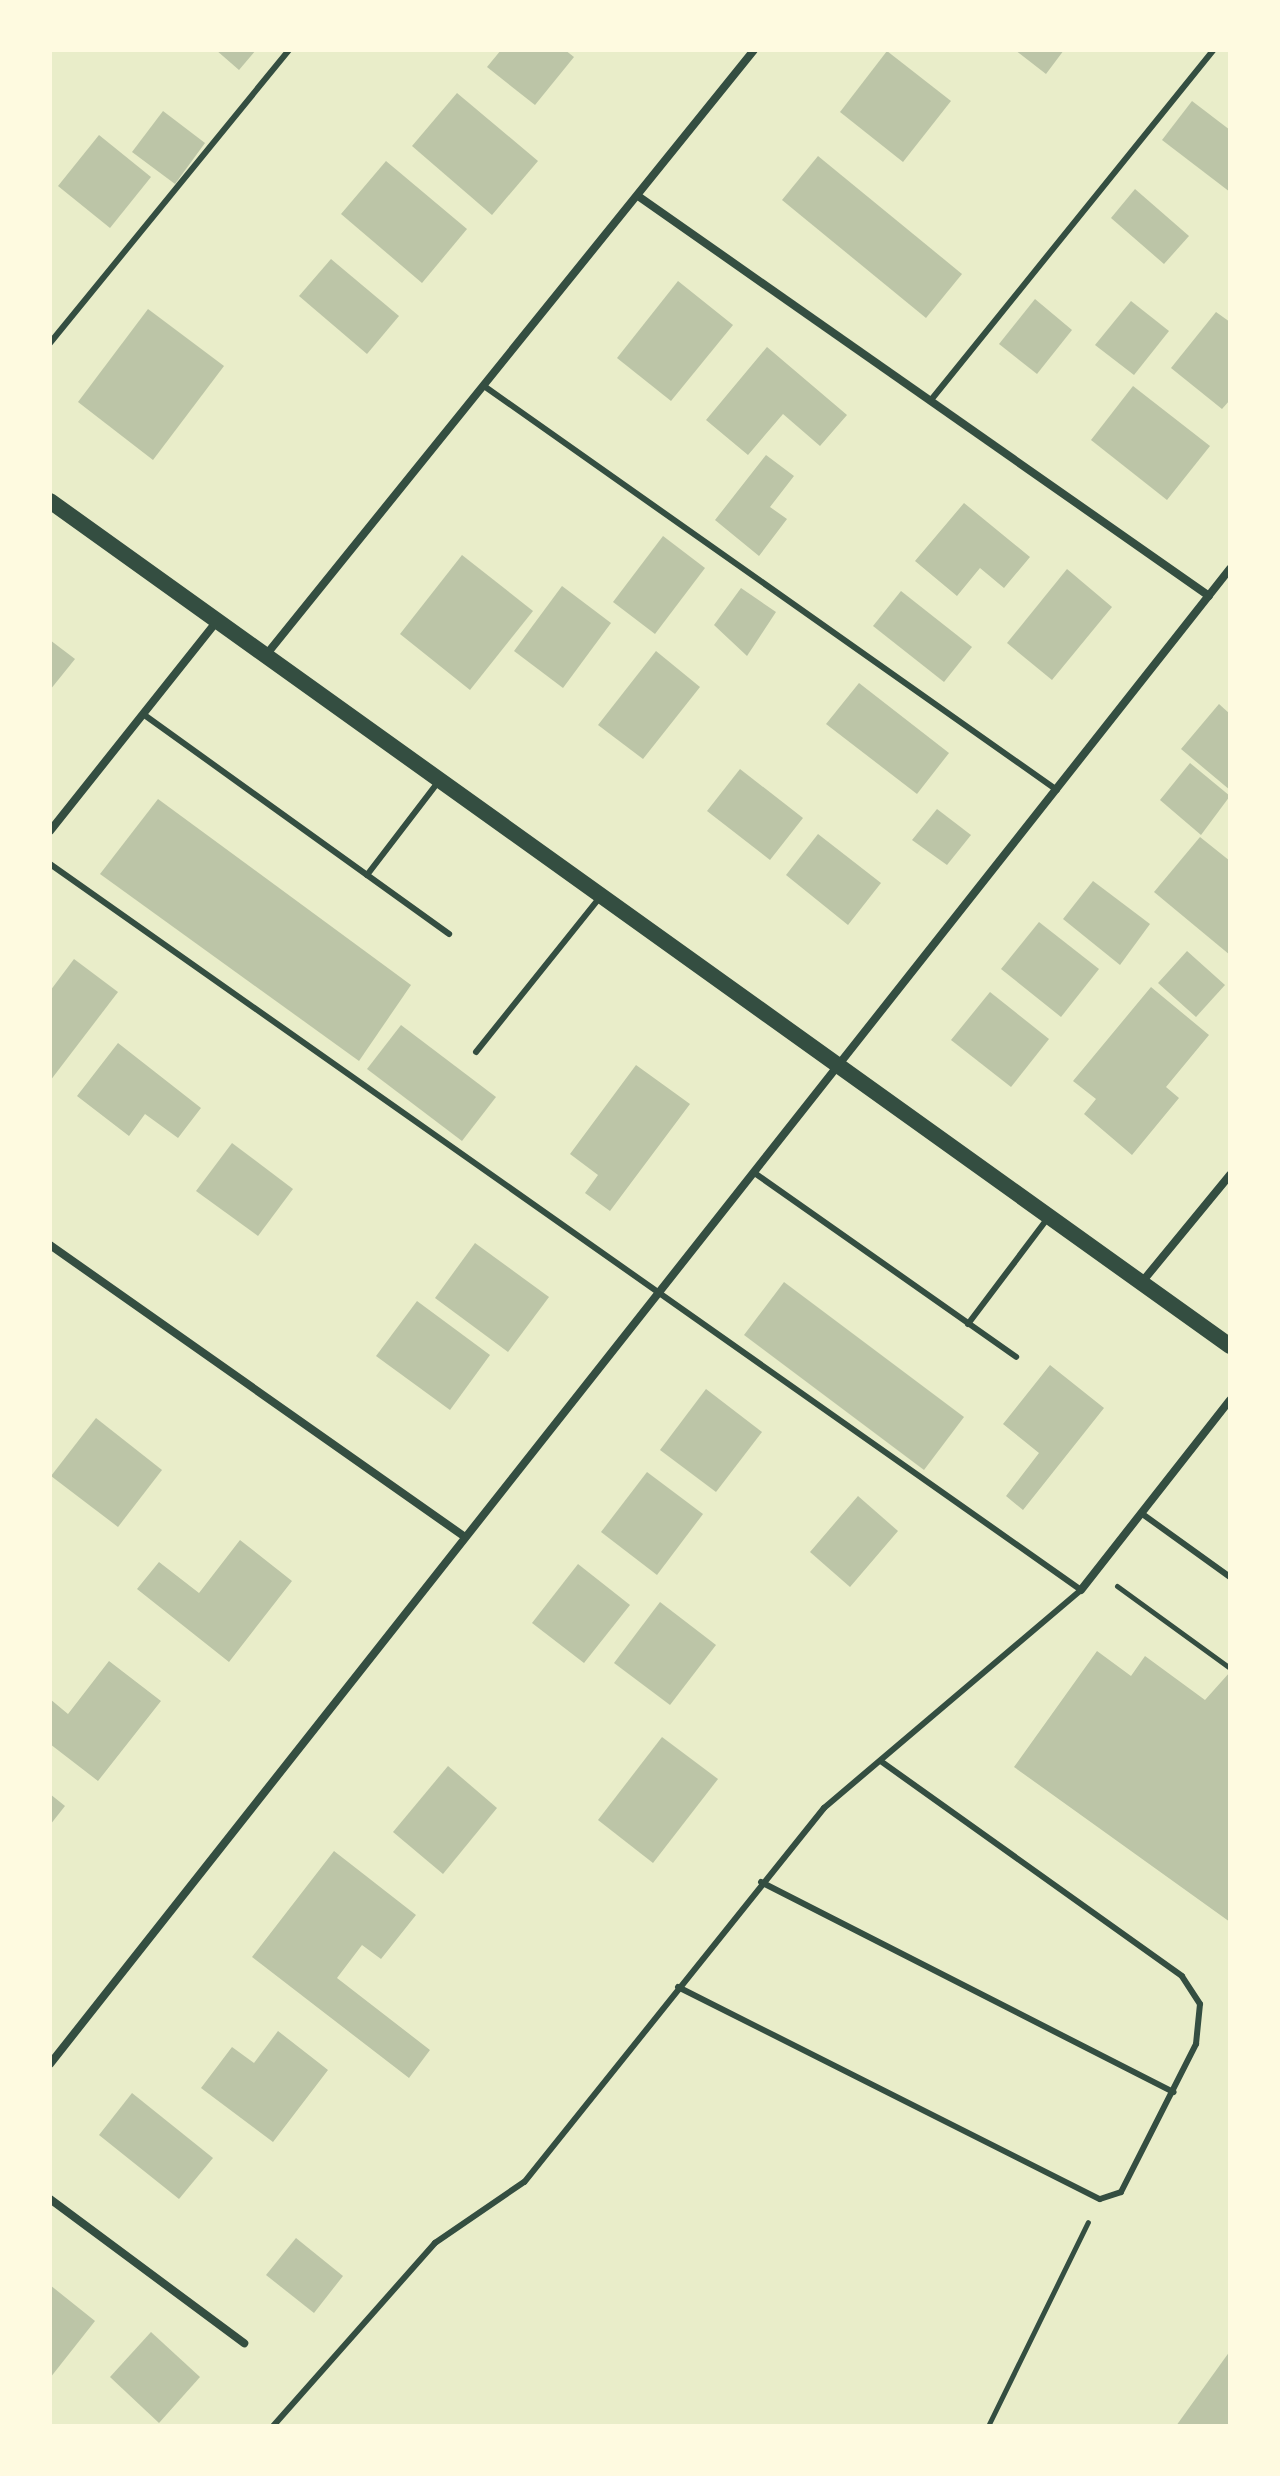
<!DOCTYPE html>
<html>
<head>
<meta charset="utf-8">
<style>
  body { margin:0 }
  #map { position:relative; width:1280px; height:2476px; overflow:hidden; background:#e9edc9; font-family:"Noto Sans",sans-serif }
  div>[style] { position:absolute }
  .building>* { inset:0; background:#bcc5a7 }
  .path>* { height:5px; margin:-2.5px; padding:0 2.5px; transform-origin:2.5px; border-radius:2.5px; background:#344e41 }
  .service>* { height:6px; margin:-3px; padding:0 3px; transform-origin:3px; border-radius:3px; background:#344e41 }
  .minor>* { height:8px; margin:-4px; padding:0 4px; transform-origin:4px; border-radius:4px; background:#344e41 }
  .secondary>* { height:16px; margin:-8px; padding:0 8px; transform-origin:8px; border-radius:8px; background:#344e41 }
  span { translate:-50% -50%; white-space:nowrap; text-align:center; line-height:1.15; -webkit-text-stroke:8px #fefae0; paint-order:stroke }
  .frame { position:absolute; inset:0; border:52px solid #fefae0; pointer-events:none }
</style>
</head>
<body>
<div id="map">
  <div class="building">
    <div style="clip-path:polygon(216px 50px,256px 50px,239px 70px)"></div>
    <div style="clip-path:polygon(501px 50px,565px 50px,574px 57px,535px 105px,487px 67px)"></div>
    <div style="clip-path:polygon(1015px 50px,1064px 50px,1046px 74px)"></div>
    <div style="clip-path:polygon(887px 51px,951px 101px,903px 162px,840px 112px)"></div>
    <div style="clip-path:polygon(457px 93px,538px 161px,492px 215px,412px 146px)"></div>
    <div style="clip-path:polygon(1192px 101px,1230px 130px,1230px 192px,1162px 140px)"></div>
    <div style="clip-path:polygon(163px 111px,205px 143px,175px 184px,132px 152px)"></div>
    <div style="clip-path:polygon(99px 135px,151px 177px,110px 228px,58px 186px)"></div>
    <div style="clip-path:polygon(818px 156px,962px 274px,926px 318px,782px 200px)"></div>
    <div style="clip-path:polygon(386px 161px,467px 229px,422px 283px,341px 214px)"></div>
    <div style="clip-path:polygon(1135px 189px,1189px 236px,1164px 264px,1111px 218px)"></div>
    <div style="clip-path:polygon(331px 259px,399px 316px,367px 354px,299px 296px)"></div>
    <div style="clip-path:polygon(678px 281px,733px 325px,671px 401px,617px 358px)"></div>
    <div style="clip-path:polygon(1035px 299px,1072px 330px,1037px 374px,999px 344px)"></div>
    <div style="clip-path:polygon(1131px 301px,1169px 331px,1134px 375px,1095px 345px)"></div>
    <div style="clip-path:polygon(148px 309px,224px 366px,153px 460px,78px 402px)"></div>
    <div style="clip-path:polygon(1216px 312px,1230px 322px,1230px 400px,1222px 409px,1171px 368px)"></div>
    <div style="clip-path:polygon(767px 347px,847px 415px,820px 446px,783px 414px,748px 455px,706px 420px)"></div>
    <div style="clip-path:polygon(1133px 386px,1210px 446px,1167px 500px,1091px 440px)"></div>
    <div style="clip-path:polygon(766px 455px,794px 476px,770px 507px,787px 519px,759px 556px,715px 520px)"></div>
    <div style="clip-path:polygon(964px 503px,1030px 557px,1004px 588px,980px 568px,957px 596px,915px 561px)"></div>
    <div style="clip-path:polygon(663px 536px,705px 568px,655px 634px,613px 602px)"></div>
    <div style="clip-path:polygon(462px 555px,533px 611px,470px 690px,400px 634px)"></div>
    <div style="clip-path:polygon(1067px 569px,1112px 607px,1052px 680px,1007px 643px)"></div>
    <div style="clip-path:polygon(562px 586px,611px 623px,563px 688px,514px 651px)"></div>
    <div style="clip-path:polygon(741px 588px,776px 612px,747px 656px,714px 625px)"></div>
    <div style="clip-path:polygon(901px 591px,972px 647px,944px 682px,873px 626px)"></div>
    <div style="clip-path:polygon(50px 640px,75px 659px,50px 690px)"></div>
    <div style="clip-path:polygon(656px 651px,700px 687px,643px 759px,598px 725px)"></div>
    <div style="clip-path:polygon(859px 683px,949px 753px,917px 794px,826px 724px)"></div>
    <div style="clip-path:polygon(1219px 704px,1230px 714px,1230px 790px,1181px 749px)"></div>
    <div style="clip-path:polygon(1190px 763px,1230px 796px,1201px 835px,1160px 800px)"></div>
    <div style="clip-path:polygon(740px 769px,803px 818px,770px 860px,707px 811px)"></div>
    <div style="clip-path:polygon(158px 799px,411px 985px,359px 1061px,100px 874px)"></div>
    <div style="clip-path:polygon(937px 809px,971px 835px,947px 865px,912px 840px)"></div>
    <div style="clip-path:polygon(818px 834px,881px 883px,848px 925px,786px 875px)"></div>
    <div style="clip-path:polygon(1200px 837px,1230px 861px,1230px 955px,1154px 892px)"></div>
    <div style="clip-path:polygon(1093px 881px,1150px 924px,1120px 965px,1063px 919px)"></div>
    <div style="clip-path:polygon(1039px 922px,1099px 969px,1061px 1017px,1001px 969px)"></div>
    <div style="clip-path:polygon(1187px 951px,1225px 985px,1196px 1017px,1158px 983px)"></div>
    <div style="clip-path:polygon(74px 959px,118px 992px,50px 1081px,50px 991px)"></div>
    <div style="clip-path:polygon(1151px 987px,1209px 1035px,1166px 1087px,1179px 1098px,1132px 1155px,1084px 1114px,1096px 1099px,1073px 1081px)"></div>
    <div style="clip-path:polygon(990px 992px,1049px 1039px,1011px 1087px,951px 1040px)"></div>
    <div style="clip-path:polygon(401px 1025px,496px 1097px,462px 1141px,367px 1069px)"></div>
    <div style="clip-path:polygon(118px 1043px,201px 1108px,178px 1138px,145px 1114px,129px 1136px,77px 1096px)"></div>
    <div style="clip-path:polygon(636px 1065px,690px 1104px,610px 1211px,585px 1193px,598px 1175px,570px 1154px)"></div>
    <div style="clip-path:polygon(232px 1143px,293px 1189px,258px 1236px,196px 1191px)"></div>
    <div style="clip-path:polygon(475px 1243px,549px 1297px,508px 1352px,435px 1298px)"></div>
    <div style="clip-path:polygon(784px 1282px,964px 1417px,924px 1470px,744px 1335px)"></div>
    <div style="clip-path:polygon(417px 1301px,490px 1355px,450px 1410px,376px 1356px)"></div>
    <div style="clip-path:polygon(1050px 1365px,1104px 1408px,1023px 1510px,1006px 1496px,1039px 1453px,1003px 1424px)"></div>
    <div style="clip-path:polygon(706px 1389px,762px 1432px,716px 1492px,660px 1450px)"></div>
    <div style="clip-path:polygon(96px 1418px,162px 1470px,118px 1527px,51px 1476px)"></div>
    <div style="clip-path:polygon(647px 1472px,703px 1514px,657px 1575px,601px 1532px)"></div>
    <div style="clip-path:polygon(858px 1496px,898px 1531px,850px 1587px,810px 1552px)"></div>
    <div style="clip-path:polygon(240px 1540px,292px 1581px,229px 1662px,137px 1589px,159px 1562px,199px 1593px)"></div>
    <div style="clip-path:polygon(578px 1564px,630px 1605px,584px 1663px,532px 1623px)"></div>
    <div style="clip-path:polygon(660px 1602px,716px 1645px,670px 1705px,614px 1663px)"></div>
    <div style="clip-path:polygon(1097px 1651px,1131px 1676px,1145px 1656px,1205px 1700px,1230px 1672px,1230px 1922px,1014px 1767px)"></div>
    <div style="clip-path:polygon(109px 1661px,161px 1701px,98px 1781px,50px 1744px,50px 1699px,68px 1714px)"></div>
    <div style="clip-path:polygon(662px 1737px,718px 1779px,653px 1863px,598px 1820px)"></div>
    <div style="clip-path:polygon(448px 1766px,497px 1808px,443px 1874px,393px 1832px)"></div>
    <div style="clip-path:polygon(50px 1794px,65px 1806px,50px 1825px)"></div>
    <div style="clip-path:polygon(334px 1851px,416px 1915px,381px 1959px,362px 1945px,337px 1978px,430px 2050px,409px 2078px,252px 1957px)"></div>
    <div style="clip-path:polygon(278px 2031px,328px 2070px,273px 2142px,201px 2088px,232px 2047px,254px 2063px)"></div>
    <div style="clip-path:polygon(132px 2093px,213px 2158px,179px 2199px,99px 2135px)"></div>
    <div style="clip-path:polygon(296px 2238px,343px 2276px,314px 2313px,266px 2275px)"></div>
    <div style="clip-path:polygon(50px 2285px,95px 2321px,50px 2378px)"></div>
    <div style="clip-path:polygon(151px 2332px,200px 2377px,159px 2423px,110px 2377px)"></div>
    <div style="clip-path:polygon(1230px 2351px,1230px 2426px,1176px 2426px)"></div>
  </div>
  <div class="path">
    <div style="left:1117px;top:1586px;width:140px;rotate:36deg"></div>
    <div style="left:988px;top:2426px;width:227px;rotate:-63.9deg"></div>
  </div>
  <div class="service">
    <div style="left:50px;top:343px;width:378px;rotate:-50.8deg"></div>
    <div style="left:484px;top:386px;width:701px;rotate:35.19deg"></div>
    <div style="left:931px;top:400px;width:449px;rotate:-51.1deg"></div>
    <div style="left:143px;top:714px;width:377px;rotate:35.7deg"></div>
    <div style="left:50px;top:864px;width:1261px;rotate:35.15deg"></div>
    <div style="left:1081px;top:1590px;width:337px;rotate:139.7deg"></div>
    <div style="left:824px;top:1808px;width:479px;rotate:128.7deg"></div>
    <div style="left:524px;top:2182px;width:108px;rotate:145.6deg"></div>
    <div style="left:435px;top:2243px;width:244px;rotate:131.5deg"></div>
    <div style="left:367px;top:875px;width:117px;rotate:-52.6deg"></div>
    <div style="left:476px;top:1052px;width:200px;rotate:-51.3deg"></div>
    <div style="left:756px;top:1174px;width:318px;rotate:35.1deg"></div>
    <div style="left:968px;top:1324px;width:133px;rotate:-53deg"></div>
    <div style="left:1141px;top:1513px;width:110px;rotate:35.7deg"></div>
    <div style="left:761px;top:1882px;width:463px;rotate:27deg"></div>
    <div style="left:678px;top:1987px;width:472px;rotate:26.7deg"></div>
    <div style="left:1100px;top:2199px;width:22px;rotate:-18deg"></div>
    <div style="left:1121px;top:2192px;width:166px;rotate:-63.1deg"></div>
    <div style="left:1196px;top:2044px;width:40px;rotate:-84.3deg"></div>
    <div style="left:1200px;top:2004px;width:33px;rotate:-123deg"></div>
    <div style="left:1182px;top:1976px;width:370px;rotate:-144.5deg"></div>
  </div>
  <div class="minor">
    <div style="left:638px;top:196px;width:697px;rotate:35.01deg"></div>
    <div style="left:266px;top:655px;width:777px;rotate:-51.11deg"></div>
    <div style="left:50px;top:831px;width:268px;rotate:-51.5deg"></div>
    <div style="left:50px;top:1245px;width:507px;rotate:35.13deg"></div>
    <div style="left:1142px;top:1282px;width:139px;rotate:-50.6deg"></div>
    <div style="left:1081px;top:1590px;width:241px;rotate:-51.9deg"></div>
    <div style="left:50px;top:2064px;width:1905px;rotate:-51.72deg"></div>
    <div style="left:50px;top:2199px;width:242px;rotate:36.6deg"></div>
  </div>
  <div class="secondary">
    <div style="left:50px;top:501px;width:1451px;rotate:35.61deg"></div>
  </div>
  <div class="frame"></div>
</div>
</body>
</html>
